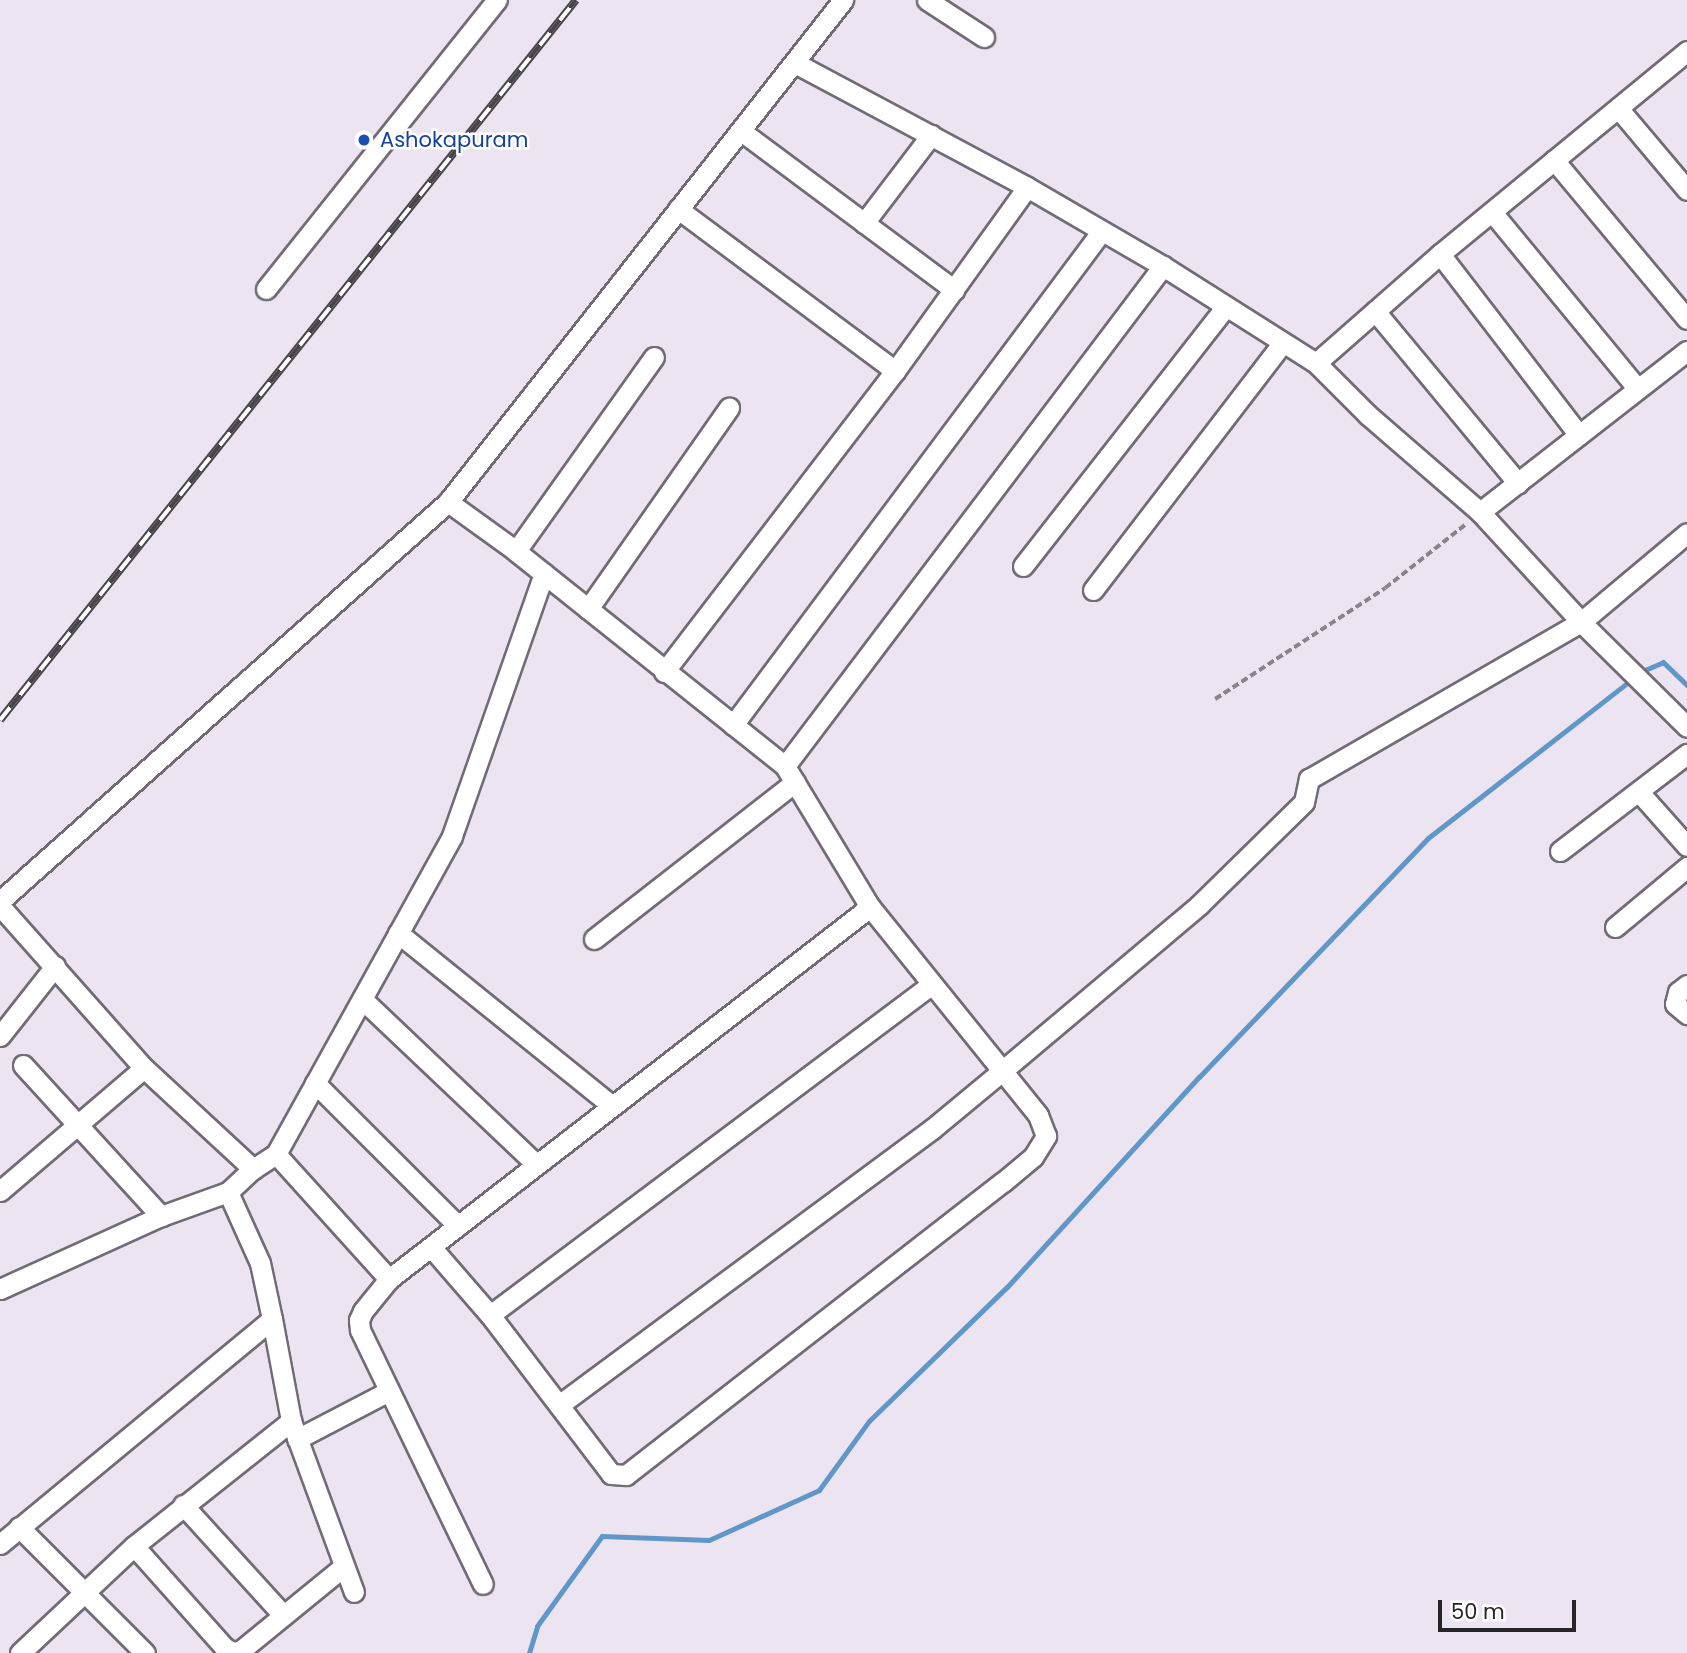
<!DOCTYPE html>
<html>
<head>
<meta charset="utf-8">
<style>
  body { margin:0 }
  #map { position:relative; width:1687px; height:1653px; overflow:hidden; background:#ece4f1; font-family:Poppins,sans-serif }
  div>[style] { position:absolute }
  .stream>* { height:5px; margin:-2.5px; padding:0 2.5px; transform-origin:2.5px; border-radius:2.5px; background:#6097c9 }
  .path>* { height:3.5px; margin-top:-1.75px; transform-origin:0; background:repeating-linear-gradient(90deg,#89838c 0 7px,transparent 0 10.5px) }
  .roads { filter:drop-shadow(2px 0 #726b76) drop-shadow(-2px 0 #726b76) drop-shadow(0 2px #726b76) drop-shadow(0 -2px #726b76) }
  .minor>* { height:19px; margin:-9.5px; padding:0 9.5px; transform-origin:9.5px; border-radius:9.5px; background:#fff }
  .rail>* { height:8px; margin-top:-4px; transform-origin:0; background:repeating-linear-gradient(90deg,#fff 0 16px,#48444a 0 32px); box-sizing:border-box; border-block:2px solid #48444a }
  .dots>* { width:19px; height:19px; translate:-50% -50%; box-sizing:border-box; border:4px solid #fff; border-radius:50% }
  span { translate:-50% -50%; white-space:nowrap; text-align:center; line-height:1.15; -webkit-text-stroke:5px #fff; paint-order:stroke }
  .transit-label { font-size:21px; color:#164399 }
  .left { translate:0 -50%; text-align:left }
  .scale { position:absolute; left:1438px; top:1600px; width:138px; height:32px; box-sizing:border-box; border:4px solid #28252a; border-top:0; padding-left:9px; font-size:21px; line-height:24px; white-space:nowrap; color:#28252a; -webkit-text-stroke:5px #fff; paint-order:stroke }
</style>
</head>
<body>
<div id="map">
  <div class="stream">
    <div style="left:1640px;top:672px;width:25px;rotate:-23deg"></div>
    <div style="left:1663px;top:662px;width:33px;rotate:44deg"></div>
    <div style="left:529px;top:1653px;width:28px;rotate:-73deg"></div>
    <div style="left:537px;top:1626px;width:111px;rotate:-54.2deg"></div>
    <div style="left:602px;top:1536px;width:107px;rotate:2.1deg"></div>
    <div style="left:709px;top:1540px;width:121px;rotate:-24.4deg"></div>
    <div style="left:819px;top:1490px;width:85px;rotate:-54.1deg"></div>
    <div style="left:869px;top:1421px;width:192px;rotate:-44.2deg"></div>
    <div style="left:1007px;top:1287px;width:285px;rotate:-47.6deg"></div>
    <div style="left:1199px;top:1077px;width:331px;rotate:-46.2deg"></div>
    <div style="left:1428px;top:838px;width:259px;rotate:-37.9deg"></div>
  </div>
  <div class="path">
    <div style="left:1215px;top:699px;width:203px;rotate:-33.1deg"></div>
    <div style="left:1385px;top:588px;width:103px;rotate:-38.3deg"></div>
  </div>
  <div class="roads">
    <div class="minor">
      <div style="left:927px;top:0;width:68px;rotate:33deg"></div>
      <div style="left:795px;top:63px;width:263px;rotate:28.1deg"></div>
      <div style="left:1027px;top:187px;width:157px;rotate:30.2deg"></div>
      <div style="left:1163px;top:266px;width:181px;rotate:32.4deg"></div>
      <div style="left:1316px;top:363px;width:74px;rotate:45deg"></div>
      <div style="left:1368px;top:415px;width:148px;rotate:40.9deg"></div>
      <div style="left:1480px;top:512px;width:149px;rotate:47.4deg"></div>
      <div style="left:1581px;top:622px;width:149px;rotate:44.7deg"></div>
      <div style="left:1618px;top:108px;width:107px;rotate:49.9deg"></div>
      <div style="left:741px;top:131px;width:266px;rotate:36.7deg"></div>
      <div style="left:1554px;top:160px;width:207px;rotate:50.1deg"></div>
      <div style="left:678px;top:209px;width:271px;rotate:36.7deg"></div>
      <div style="left:1492px;top:212px;width:229px;rotate:50.5deg"></div>
      <div style="left:864px;top:223px;width:111px;rotate:-52.7deg"></div>
      <div style="left:1440px;top:254px;width:228px;rotate:52.5deg"></div>
      <div style="left:266px;top:289px;width:370px;rotate:-51.4deg"></div>
      <div style="left:1375px;top:311px;width:224px;rotate:50.3deg"></div>
      <div style="left:1316px;top:363px;width:165px;rotate:-41.3deg"></div>
      <div style="left:1440px;top:254px;width:320px;rotate:-39.4deg"></div>
      <div style="left:1480px;top:512px;width:262px;rotate:-37.9deg"></div>
      <div style="left:516px;top:551px;width:238px;rotate:-54.6deg"></div>
      <div style="left:1023px;top:566px;width:328px;rotate:-52deg"></div>
      <div style="left:1093px;top:590px;width:310px;rotate:-52.5deg"></div>
      <div style="left:588px;top:609px;width:246px;rotate:-55deg"></div>
      <div style="left:664px;top:672px;width:379px;rotate:-52.5deg"></div>
      <div style="left:895px;top:371px;width:226px;rotate:-54.3deg"></div>
      <div style="left:733px;top:725px;width:615px;rotate:-53.26deg"></div>
      <div style="left:785px;top:766px;width:627px;rotate:-52.91deg"></div>
      <div style="left:1639px;top:792px;width:72px;rotate:48.4deg"></div>
      <div style="left:1560px;top:851px;width:160px;rotate:-37.4deg"></div>
      <div style="left:0;top:901px;width:600px;rotate:-41.69deg"></div>
      <div style="left:448px;top:502px;width:639px;rotate:-51.8deg"></div>
      <div style="left:0;top:906px;width:217px;rotate:48.4deg"></div>
      <div style="left:144px;top:1068px;width:149px;rotate:42.8deg"></div>
      <div style="left:1615px;top:927px;width:94px;rotate:-39.8deg"></div>
      <div style="left:398px;top:933px;width:274px;rotate:38.9deg"></div>
      <div style="left:594px;top:939px;width:255px;rotate:-38deg"></div>
      <div style="left:1687px;top:985px;width:11px;rotate:142deg"></div>
      <div style="left:1678px;top:992px;width:12px;rotate:104deg"></div>
      <div style="left:1675px;top:1004px;width:16px;rotate:40deg"></div>
      <div style="left:362px;top:999px;width:240px;rotate:43.5deg"></div>
      <div style="left:0;top:1036px;width:89px;rotate:-51.8deg"></div>
      <div style="left:23px;top:1065px;width:205px;rotate:47.6deg"></div>
      <div style="left:315px;top:1083px;width:202px;rotate:45deg"></div>
      <div style="left:276px;top:1154px;width:169px;rotate:47.9deg"></div>
      <div style="left:389px;top:1279px;width:608px;rotate:-37.72deg"></div>
      <div style="left:0;top:1191px;width:189px;rotate:-40.5deg"></div>
      <div style="left:431px;top:1247px;width:90px;rotate:49.1deg"></div>
      <div style="left:490px;top:1315px;width:200px;rotate:52.7deg"></div>
      <div style="left:611px;top:1474px;width:15px;rotate:4deg"></div>
      <div style="left:626px;top:1475px;width:477px;rotate:-37.9deg"></div>
      <div style="left:1003px;top:1182px;width:39px;rotate:-40deg"></div>
      <div style="left:1033px;top:1157px;width:25px;rotate:-58deg"></div>
      <div style="left:1046px;top:1136px;width:22px;rotate:-111deg"></div>
      <div style="left:1038px;top:1115px;width:267px;rotate:-128.9deg"></div>
      <div style="left:870px;top:907px;width:165px;rotate:-121.1deg"></div>
      <div style="left:785px;top:766px;width:344px;rotate:-141.4deg"></div>
      <div style="left:516px;top:551px;width:84px;rotate:-144.2deg"></div>
      <div style="left:389px;top:1279px;width:41px;rotate:129.1deg"></div>
      <div style="left:363px;top:1311px;width:10px;rotate:114deg"></div>
      <div style="left:359px;top:1320px;width:10px;rotate:84deg"></div>
      <div style="left:360px;top:1330px;width:282px;rotate:64.2deg"></div>
      <div style="left:0;top:1289px;width:177px;rotate:-24.4deg"></div>
      <div style="left:161px;top:1216px;width:71px;rotate:-19.7deg"></div>
      <div style="left:228px;top:1192px;width:34px;rotate:-43deg"></div>
      <div style="left:253px;top:1169px;width:27px;rotate:-33deg"></div>
      <div style="left:276px;top:1154px;width:363px;rotate:-61deg"></div>
      <div style="left:452px;top:836px;width:278px;rotate:-70.7deg"></div>
      <div style="left:490px;top:1315px;width:552px;rotate:-36.83deg"></div>
      <div style="left:272px;top:1319px;width:104px;rotate:79.4deg"></div>
      <div style="left:291px;top:1421px;width:182px;rotate:69.8deg"></div>
      <div style="left:559px;top:1405px;width:464px;rotate:-36.5deg"></div>
      <div style="left:932px;top:1129px;width:91px;rotate:-39.6deg"></div>
      <div style="left:1002px;top:1071px;width:258px;rotate:-40.1deg"></div>
      <div style="left:1199px;top:905px;width:147px;rotate:-44.4deg"></div>
      <div style="left:1304px;top:802px;width:24px;rotate:-78deg"></div>
      <div style="left:1309px;top:779px;width:314px;rotate:-30deg"></div>
      <div style="left:1581px;top:622px;width:138px;rotate:-40deg"></div>
      <div style="left:297px;top:1439px;width:104px;rotate:-27.6deg"></div>
      <div style="left:183px;top:1505px;width:149px;rotate:47.7deg"></div>
      <div style="left:19px;top:1527px;width:178px;rotate:45deg"></div>
      <div style="left:0;top:1544px;width:353px;rotate:-39.6deg"></div>
      <div style="left:272px;top:1319px;width:57px;rotate:-102.1deg"></div>
      <div style="left:260px;top:1263px;width:78px;rotate:-114.3deg"></div>
      <div style="left:134px;top:1546px;width:135px;rotate:48.3deg"></div>
      <div style="left:224px;top:1647px;width:9px;rotate:32deg"></div>
      <div style="left:232px;top:1652px;width:8px;rotate:-7deg"></div>
      <div style="left:240px;top:1651px;width:133px;rotate:-39.2deg"></div>
      <div style="left:20px;top:1653px;width:156px;rotate:-43.2deg"></div>
      <div style="left:134px;top:1546px;width:201px;rotate:-38.5deg"></div>
    </div>
  </div>
  <div class="rail">
    <div style="left:0;top:720px;width:922px;rotate:-51.34deg"></div>
  </div>
  <div class="dots">
    <div style="left:364px;top:140px;background:#1a4fb4"></div>
  </div>
  <div class="transit-label">
    <span class="left" style="left:380px;top:140px">Ashokapuram</span>
  </div>
  <div class="scale">50 m</div>
</div>
</body>
</html>
